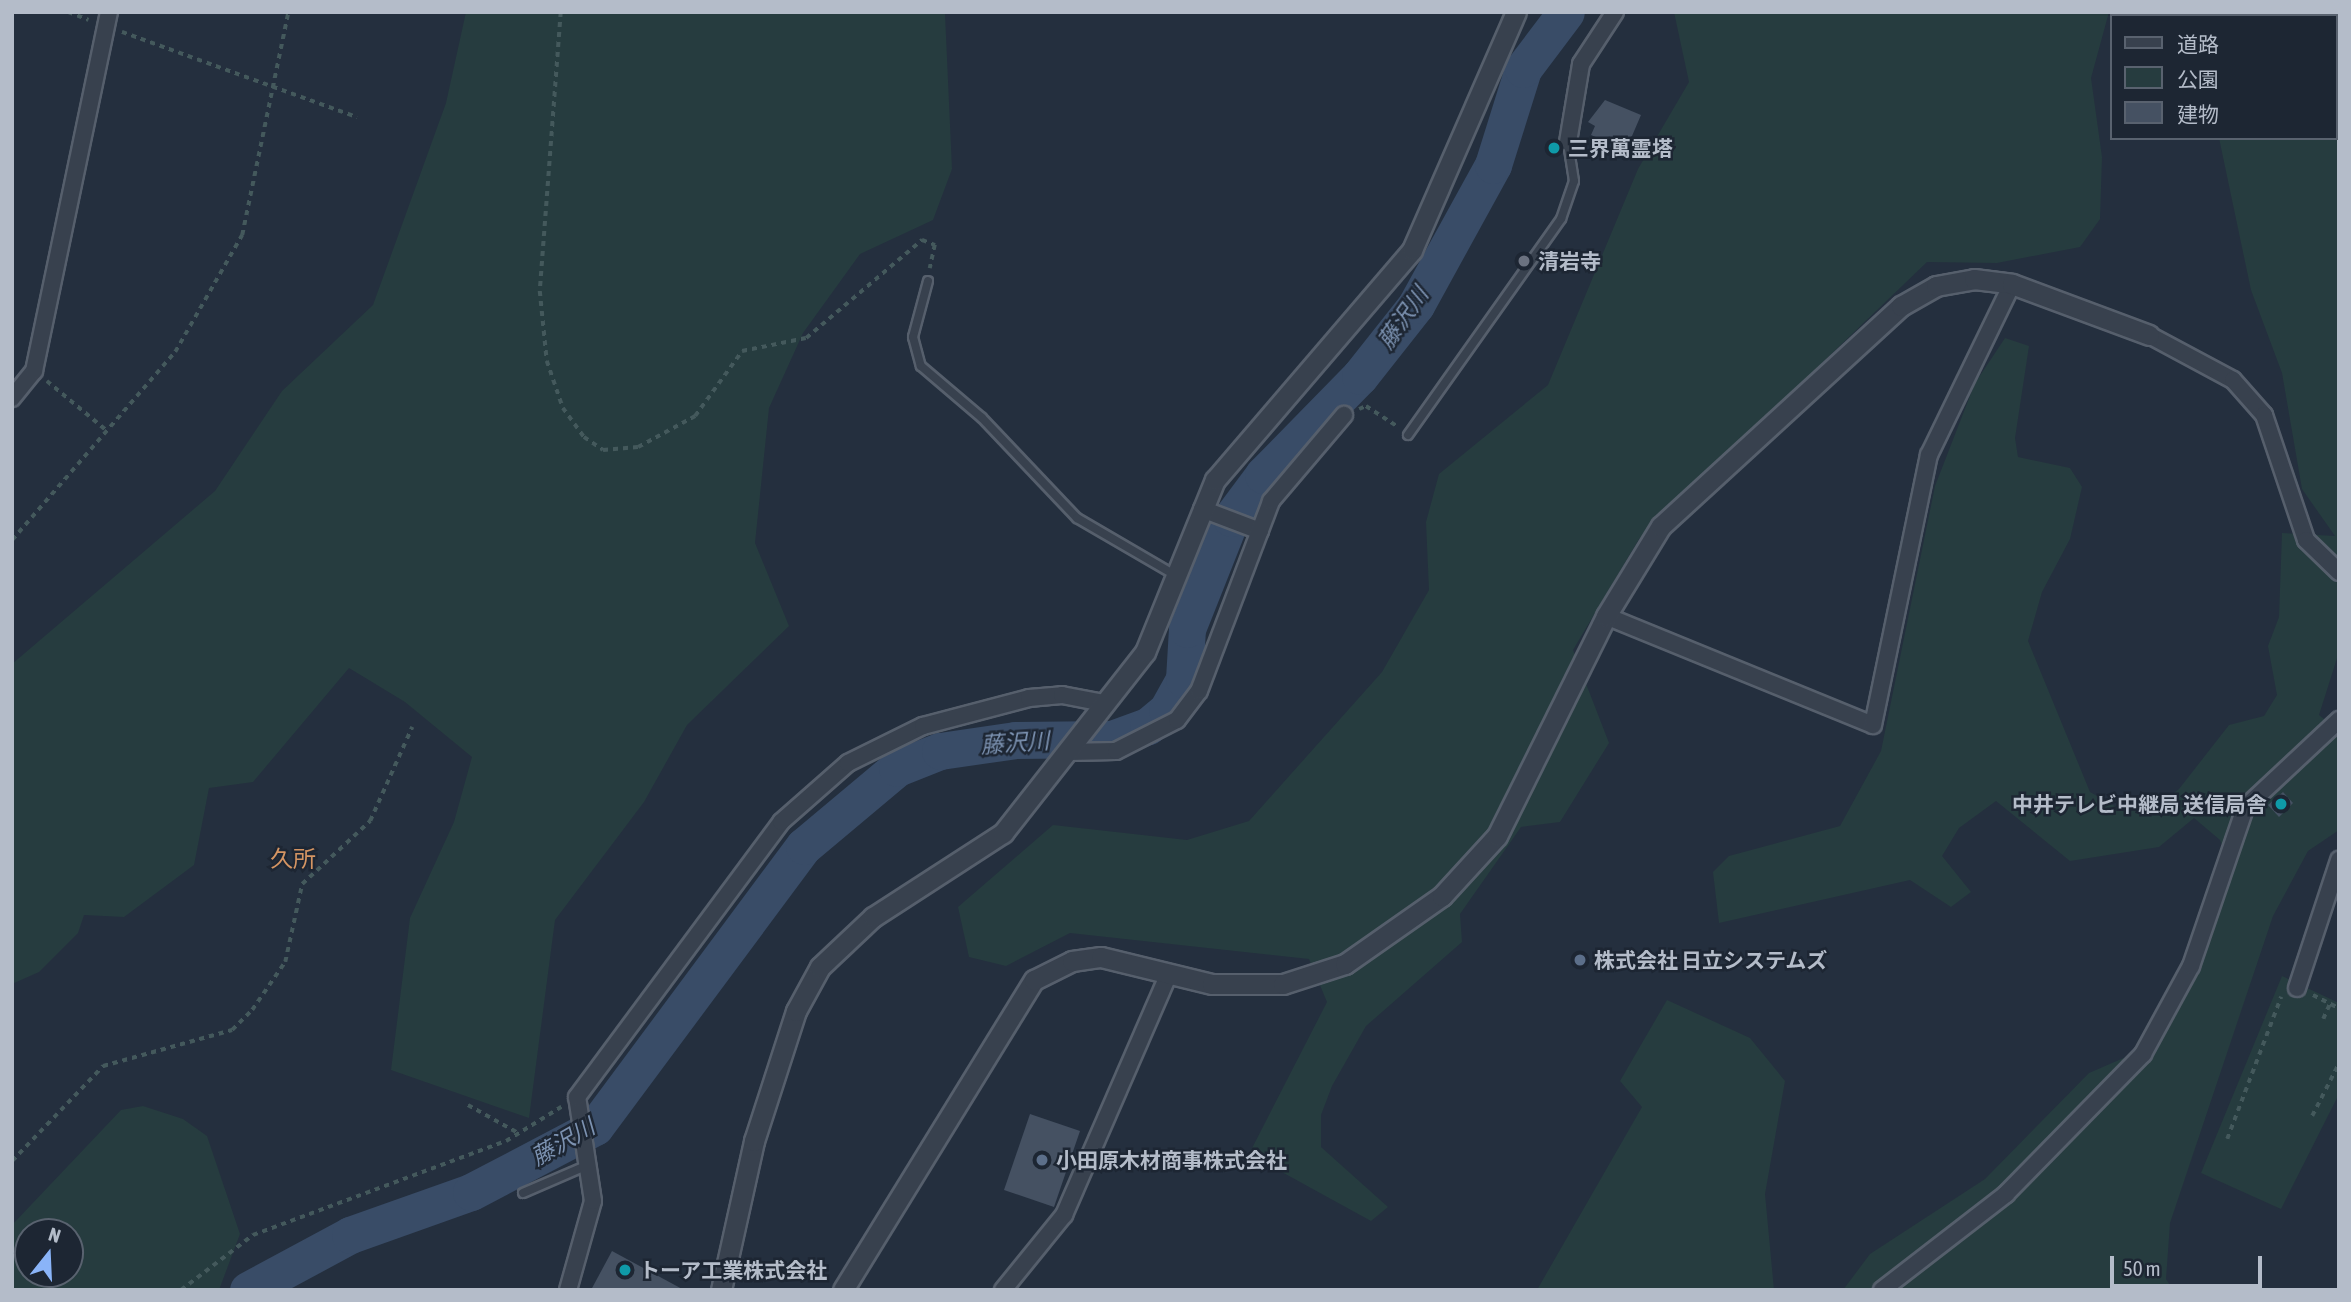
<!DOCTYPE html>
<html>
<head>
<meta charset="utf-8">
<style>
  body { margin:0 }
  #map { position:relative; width:2351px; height:1302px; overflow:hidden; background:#242f3e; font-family:"Asap Condensed","Noto Sans JP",sans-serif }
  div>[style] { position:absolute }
  .green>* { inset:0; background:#263c3f }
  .river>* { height:37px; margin:-18.5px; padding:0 18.5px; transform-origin:18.5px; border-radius:18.5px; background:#394c67 }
  .building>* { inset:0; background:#455162 }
  .path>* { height:3.5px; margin-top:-1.75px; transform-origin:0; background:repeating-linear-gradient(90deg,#44595c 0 5px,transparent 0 10px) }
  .roads { filter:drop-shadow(2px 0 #565f6c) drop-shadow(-2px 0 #565f6c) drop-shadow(0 2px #565f6c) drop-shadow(0 -2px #565f6c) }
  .service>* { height:8px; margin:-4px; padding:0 4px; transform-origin:4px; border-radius:4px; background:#38414e }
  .minor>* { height:16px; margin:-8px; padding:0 8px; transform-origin:8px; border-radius:8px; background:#38414e }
  .tertiary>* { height:19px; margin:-9.5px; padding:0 9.5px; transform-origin:9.5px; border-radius:9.5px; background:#38414e }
  .dots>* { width:19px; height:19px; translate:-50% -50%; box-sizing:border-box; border:4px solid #1d2633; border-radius:50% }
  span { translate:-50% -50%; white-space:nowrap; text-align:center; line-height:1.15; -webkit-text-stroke:5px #1d2633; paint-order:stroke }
  .poi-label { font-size:21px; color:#b4bcc9; font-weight:700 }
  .left { translate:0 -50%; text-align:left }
  .right { translate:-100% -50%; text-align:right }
  .water-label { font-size:23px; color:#7c92b1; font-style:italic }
  .neighbourhood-label { font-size:23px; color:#d59563 }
  .frame { position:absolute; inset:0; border:14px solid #b4bcc9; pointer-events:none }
  .legend { position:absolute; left:2110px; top:14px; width:228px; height:126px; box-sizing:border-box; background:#1d2633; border:2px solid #59626f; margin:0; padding:9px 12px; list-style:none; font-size:21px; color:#b4bcc9 }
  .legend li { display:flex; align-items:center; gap:14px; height:35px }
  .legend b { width:35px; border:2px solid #59626f }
  .north { position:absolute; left:14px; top:1218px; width:70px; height:70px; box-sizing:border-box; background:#1d2633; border:2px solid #59626f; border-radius:50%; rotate:18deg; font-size:19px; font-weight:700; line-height:28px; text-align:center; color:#b4bcc9 }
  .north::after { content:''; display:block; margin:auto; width:24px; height:32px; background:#8ab4f8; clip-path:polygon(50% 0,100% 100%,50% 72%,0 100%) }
  .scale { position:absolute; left:2110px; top:1256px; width:152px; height:32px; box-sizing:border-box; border:4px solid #b4bcc9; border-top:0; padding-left:9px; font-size:21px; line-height:24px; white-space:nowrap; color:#b4bcc9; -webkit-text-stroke:5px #1d2633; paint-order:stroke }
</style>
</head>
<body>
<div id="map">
  <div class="green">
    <div style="clip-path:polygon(466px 12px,945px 14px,952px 169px,933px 220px,860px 254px,803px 333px,769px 408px,755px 543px,789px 626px,687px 725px,644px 802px,555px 920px,529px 1118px,391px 1070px,410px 918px,454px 822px,472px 757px,405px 702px,349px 668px,253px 782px,209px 788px,194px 865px,124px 917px,84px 915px,78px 933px,39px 972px,12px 984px,12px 664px,215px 491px,282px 391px,373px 305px,446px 103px)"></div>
    <div style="clip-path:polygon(1674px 12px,2109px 12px,2091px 78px,2102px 157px,2100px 219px,2080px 247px,1997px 263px,1927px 262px,1639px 539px,1573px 650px,1609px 743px,1560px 822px,1521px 827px,1460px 914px,1462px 942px,1366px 1026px,1332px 1086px,1321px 1115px,1321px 1147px,1388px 1207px,1371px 1221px,1249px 1154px,1327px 1002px,1309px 959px,1070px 933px,1006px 966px,969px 957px,958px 907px,1053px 825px,1187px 840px,1249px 821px,1382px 672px,1429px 590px,1426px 522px,1439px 474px,1548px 385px,1638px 169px,1689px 82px)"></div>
    <div style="clip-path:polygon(2165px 12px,2339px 12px,2339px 652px,2319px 715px,2339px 731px,2339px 830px,2308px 851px,2273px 916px,2170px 1223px,2166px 1279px,2173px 1290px,1843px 1290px,1870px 1254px,1985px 1179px,2089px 1073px,2158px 1043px,2231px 871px,2220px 840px,2194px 818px,2159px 847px,2070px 861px,1996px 801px,1959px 828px,1942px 856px,1971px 892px,1951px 907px,1910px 880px,1719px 923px,1713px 872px,1729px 856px,1840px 826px,1881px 751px,1935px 486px,1975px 383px,2005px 338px,2029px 346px,2015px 438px,2018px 457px,2070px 468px,2082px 487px,2070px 539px,2042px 592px,2028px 641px,2090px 792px,2120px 809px,2155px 807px,2179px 789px,2229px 725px,2264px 716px,2277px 695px,2268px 646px,2279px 617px,2282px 533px,2335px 536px,2302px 489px,2282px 373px,2251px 290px,2219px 138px,2335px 138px,2335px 16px)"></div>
    <div style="clip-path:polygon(2282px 976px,2339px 1003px,2339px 1094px,2281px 1209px,2201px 1173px)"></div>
    <div style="clip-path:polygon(1667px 1000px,1750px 1038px,1785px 1081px,1765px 1194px,1774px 1290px,1537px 1290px,1642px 1107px,1620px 1081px)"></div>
    <div style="clip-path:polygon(evenodd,143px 1106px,183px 1119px,207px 1136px,240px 1234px,219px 1290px,12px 1290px,12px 1225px,121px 1110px,143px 1106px,70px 1232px,70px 1274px,28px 1274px,28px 1232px,70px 1232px)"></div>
  </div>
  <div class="river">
    <div style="left:248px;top:1290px;width:116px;rotate:-28.3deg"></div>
    <div style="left:350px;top:1235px;width:128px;rotate:-19.6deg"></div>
    <div style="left:471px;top:1192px;width:140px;rotate:-27.7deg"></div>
    <div style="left:595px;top:1127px;width:350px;rotate:-53.4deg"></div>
    <div style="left:804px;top:846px;width:121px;rotate:-40deg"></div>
    <div style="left:897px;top:768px;width:46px;rotate:-21.6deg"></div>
    <div style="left:940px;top:751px;width:76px;rotate:-8.3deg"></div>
    <div style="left:1015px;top:740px;width:97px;rotate:-0.6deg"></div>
    <div style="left:1112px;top:739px;width:38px;rotate:-20deg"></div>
    <div style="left:1148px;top:726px;width:25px;rotate:-40deg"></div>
    <div style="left:1167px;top:710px;width:35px;rotate:-61deg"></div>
    <div style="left:1184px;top:679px;width:50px;rotate:-86.6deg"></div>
    <div style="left:1187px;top:629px;width:119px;rotate:-68.4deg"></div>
    <div style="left:1231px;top:518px;width:54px;rotate:-53.3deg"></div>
    <div style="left:1263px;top:475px;width:139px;rotate:-45.6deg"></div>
    <div style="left:1360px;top:376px;width:90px;rotate:-51.7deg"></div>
    <div style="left:1416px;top:305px;width:160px;rotate:-61.2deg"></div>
    <div style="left:1493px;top:165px;width:101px;rotate:-72.6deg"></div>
    <div style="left:1523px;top:69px;width:71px;rotate:-53deg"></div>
  </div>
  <div class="building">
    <div style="clip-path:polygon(1605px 100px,1641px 115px,1626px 150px,1591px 135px,1595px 126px,1588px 122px)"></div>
    <div style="clip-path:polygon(2283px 792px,2293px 803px,2279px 817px,2268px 805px)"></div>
    <div style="clip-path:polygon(1030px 1114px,1080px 1131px,1054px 1207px,1004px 1190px)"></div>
    <div style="clip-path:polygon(612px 1251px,684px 1290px,591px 1290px)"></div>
  </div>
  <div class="path">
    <div style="left:68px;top:12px;width:22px;rotate:21deg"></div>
    <div style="left:561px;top:12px;width:280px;rotate:94.3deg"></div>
    <div style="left:540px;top:291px;width:70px;rotate:84.3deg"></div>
    <div style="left:547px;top:361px;width:50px;rotate:71.2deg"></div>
    <div style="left:563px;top:408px;width:36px;rotate:54deg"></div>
    <div style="left:584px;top:437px;width:23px;rotate:34deg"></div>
    <div style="left:603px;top:450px;width:35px;rotate:-5deg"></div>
    <div style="left:638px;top:447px;width:65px;rotate:-28.5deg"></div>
    <div style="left:695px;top:416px;width:80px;rotate:-54.1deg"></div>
    <div style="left:742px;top:351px;width:65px;rotate:-11.5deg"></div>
    <div style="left:806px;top:338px;width:152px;rotate:-40.2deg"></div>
    <div style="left:922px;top:240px;width:14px;rotate:21deg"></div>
    <div style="left:935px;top:245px;width:24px;rotate:102deg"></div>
    <div style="left:122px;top:32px;width:250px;rotate:19.9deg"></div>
    <div style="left:47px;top:381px;width:77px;rotate:39.7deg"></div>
    <div style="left:1359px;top:409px;width:8px;rotate:-23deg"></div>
    <div style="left:1366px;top:406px;width:37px;rotate:33deg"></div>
    <div style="left:12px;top:540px;width:249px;rotate:-49.1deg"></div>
    <div style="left:175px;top:352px;width:135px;rotate:-60.2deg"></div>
    <div style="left:242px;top:235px;width:228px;rotate:-78.3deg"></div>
    <div style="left:2313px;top:995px;width:29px;rotate:27deg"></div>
    <div style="left:2323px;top:1019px;width:17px;rotate:-66deg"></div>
    <div style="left:468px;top:1105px;width:57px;rotate:29.2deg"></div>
    <div style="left:2312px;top:1116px;width:59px;rotate:-63deg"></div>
    <div style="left:2227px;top:1139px;width:152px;rotate:-69.2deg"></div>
    <div style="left:12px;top:1161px;width:132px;rotate:-46.2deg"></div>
    <div style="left:103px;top:1066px;width:134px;rotate:-15.6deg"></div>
    <div style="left:232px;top:1030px;width:28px;rotate:-45deg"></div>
    <div style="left:252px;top:1010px;width:58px;rotate:-55.5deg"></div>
    <div style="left:285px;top:962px;width:80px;rotate:-77.7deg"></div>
    <div style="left:302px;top:884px;width:93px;rotate:-42.8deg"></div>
    <div style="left:370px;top:821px;width:103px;rotate:-65.9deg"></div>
    <div style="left:181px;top:1290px;width:91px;rotate:-37.4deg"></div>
    <div style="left:253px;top:1235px;width:270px;rotate:-20.4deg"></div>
    <div style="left:506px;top:1141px;width:65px;rotate:-31.7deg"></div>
  </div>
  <div class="roads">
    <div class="service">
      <div style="left:928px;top:281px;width:58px;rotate:105deg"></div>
      <div style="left:913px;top:337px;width:30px;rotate:75deg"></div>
      <div style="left:921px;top:366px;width:80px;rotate:40.4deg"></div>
      <div style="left:982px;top:418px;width:138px;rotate:46.5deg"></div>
      <div style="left:1077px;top:518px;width:113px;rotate:30.2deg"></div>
      <div style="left:1408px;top:435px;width:265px;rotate:-54.7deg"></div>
      <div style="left:1561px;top:219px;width:40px;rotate:-71.1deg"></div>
      <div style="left:1574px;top:181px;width:39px;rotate:-99deg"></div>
      <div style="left:523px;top:1193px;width:71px;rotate:-23.3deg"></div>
    </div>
    <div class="minor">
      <div style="left:1568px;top:142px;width:79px;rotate:-80.5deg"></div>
      <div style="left:1581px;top:64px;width:62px;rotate:-56.8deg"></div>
      <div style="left:2149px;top:335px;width:95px;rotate:28.2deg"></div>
      <div style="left:2233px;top:380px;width:47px;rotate:48.5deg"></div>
      <div style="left:2264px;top:415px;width:132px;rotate:71.4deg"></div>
      <div style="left:2306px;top:540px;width:46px;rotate:44.1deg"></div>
      <div style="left:12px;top:398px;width:35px;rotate:-51deg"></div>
      <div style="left:34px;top:371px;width:367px;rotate:-78.2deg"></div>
      <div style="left:1202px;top:509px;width:62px;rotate:20.8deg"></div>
      <div style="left:1606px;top:616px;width:288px;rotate:22.2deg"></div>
      <div style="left:1873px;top:725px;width:276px;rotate:-78.3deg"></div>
      <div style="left:1929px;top:455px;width:190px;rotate:-64.1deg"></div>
      <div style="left:1068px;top:752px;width:48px;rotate:-1.2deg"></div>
      <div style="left:1116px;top:751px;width:68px;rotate:-26.9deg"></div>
      <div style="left:1177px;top:720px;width:36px;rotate:-53deg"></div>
      <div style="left:1199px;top:691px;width:203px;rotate:-69.2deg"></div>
      <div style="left:1271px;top:501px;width:113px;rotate:-49.7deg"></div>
      <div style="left:2297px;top:988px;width:135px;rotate:-71.8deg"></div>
      <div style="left:568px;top:1290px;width:92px;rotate:-74.3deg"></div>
      <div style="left:593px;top:1201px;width:105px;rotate:-98.7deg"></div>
      <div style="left:577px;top:1097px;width:342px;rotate:-53.4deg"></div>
      <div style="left:781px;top:822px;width:89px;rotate:-41.4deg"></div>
      <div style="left:848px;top:763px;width:84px;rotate:-26.3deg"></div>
      <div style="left:923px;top:726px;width:110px;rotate:-14.8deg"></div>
      <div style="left:1029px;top:698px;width:33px;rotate:-5deg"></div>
      <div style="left:1062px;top:695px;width:43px;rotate:10.8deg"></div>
      <div style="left:1003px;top:1290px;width:97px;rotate:-50.9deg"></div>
      <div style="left:1064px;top:1215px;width:263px;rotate:-66.5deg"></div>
      <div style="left:1882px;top:1290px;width:157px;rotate:-37.7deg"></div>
      <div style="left:2006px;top:1194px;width:196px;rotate:-45.6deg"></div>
      <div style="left:2143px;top:1054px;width:100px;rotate:-61.4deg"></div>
      <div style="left:2191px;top:966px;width:167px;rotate:-71.1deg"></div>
      <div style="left:2245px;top:808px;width:129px;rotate:-43.1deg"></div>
    </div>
    <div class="tertiary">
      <div style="left:721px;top:1290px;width:153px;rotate:-77.5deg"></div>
      <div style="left:754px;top:1141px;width:137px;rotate:-72.1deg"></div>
      <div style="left:796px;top:1011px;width:50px;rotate:-61.4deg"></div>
      <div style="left:820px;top:967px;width:73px;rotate:-43.3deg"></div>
      <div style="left:873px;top:917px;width:155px;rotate:-32.9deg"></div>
      <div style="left:1003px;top:833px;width:230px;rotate:-51.9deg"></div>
      <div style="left:1145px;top:652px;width:186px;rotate:-67.9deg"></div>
      <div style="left:1215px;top:480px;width:303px;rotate:-49.4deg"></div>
      <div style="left:1412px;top:250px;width:260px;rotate:-66.4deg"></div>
      <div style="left:843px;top:1290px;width:364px;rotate:-58.4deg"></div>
      <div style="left:1034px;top:980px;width:42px;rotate:-26.6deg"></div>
      <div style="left:1072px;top:961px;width:29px;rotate:-8deg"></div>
      <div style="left:1101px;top:957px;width:114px;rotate:13.7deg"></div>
      <div style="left:1212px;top:984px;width:71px"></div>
      <div style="left:1283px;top:984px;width:65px;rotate:-17.9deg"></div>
      <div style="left:1345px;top:964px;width:118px;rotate:-35deg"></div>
      <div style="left:1442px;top:896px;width:81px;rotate:-47.5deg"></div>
      <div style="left:1497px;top:836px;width:246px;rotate:-63.6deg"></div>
      <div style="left:1606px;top:616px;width:105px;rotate:-58.6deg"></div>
      <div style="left:1661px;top:526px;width:326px;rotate:-42.5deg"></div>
      <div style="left:1901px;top:306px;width:40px;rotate:-29.7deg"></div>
      <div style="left:1936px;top:286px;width:39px;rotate:-10deg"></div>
      <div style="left:1974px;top:279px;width:38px;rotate:7deg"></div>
      <div style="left:2012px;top:284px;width:146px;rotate:20.4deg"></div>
    </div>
  </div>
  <div class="dots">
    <div style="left:1554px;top:148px;background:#0f9aa8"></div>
    <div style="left:1524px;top:261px;background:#6b7280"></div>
    <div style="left:2281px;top:804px;background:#0f9aa8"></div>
    <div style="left:1580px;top:960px;background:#5c6f8a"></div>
    <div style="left:1042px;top:1160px;background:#5c6f8a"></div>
    <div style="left:625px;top:1270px;background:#0f9aa8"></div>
  </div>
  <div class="poi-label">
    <span class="left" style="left:1568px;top:148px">三界萬霊塔</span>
    <span class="left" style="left:1538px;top:261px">清岩寺</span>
    <span class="right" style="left:2267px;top:804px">中井テレビ中継局 送信局舎</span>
    <span class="left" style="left:1594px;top:960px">株式会社 日立システムズ</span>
    <span class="left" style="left:1056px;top:1160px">小田原木材商事株式会社</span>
    <span class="left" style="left:639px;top:1270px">トーア工業株式会社</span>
  </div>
  <div class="water-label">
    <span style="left:1403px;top:318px;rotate:-55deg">藤沢川</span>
    <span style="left:1015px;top:743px;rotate:-4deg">藤沢川</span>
    <span style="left:563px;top:1142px;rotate:-30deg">藤沢川</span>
  </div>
  <div class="neighbourhood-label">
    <span style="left:293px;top:859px">久所</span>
  </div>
  <div class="frame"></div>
  <ul class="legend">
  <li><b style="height:9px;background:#38414e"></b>道路</li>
  <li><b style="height:19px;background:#263c3f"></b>公園</li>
  <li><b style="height:19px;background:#455162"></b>建物</li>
  </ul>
  <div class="north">N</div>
  <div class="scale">50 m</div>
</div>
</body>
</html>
